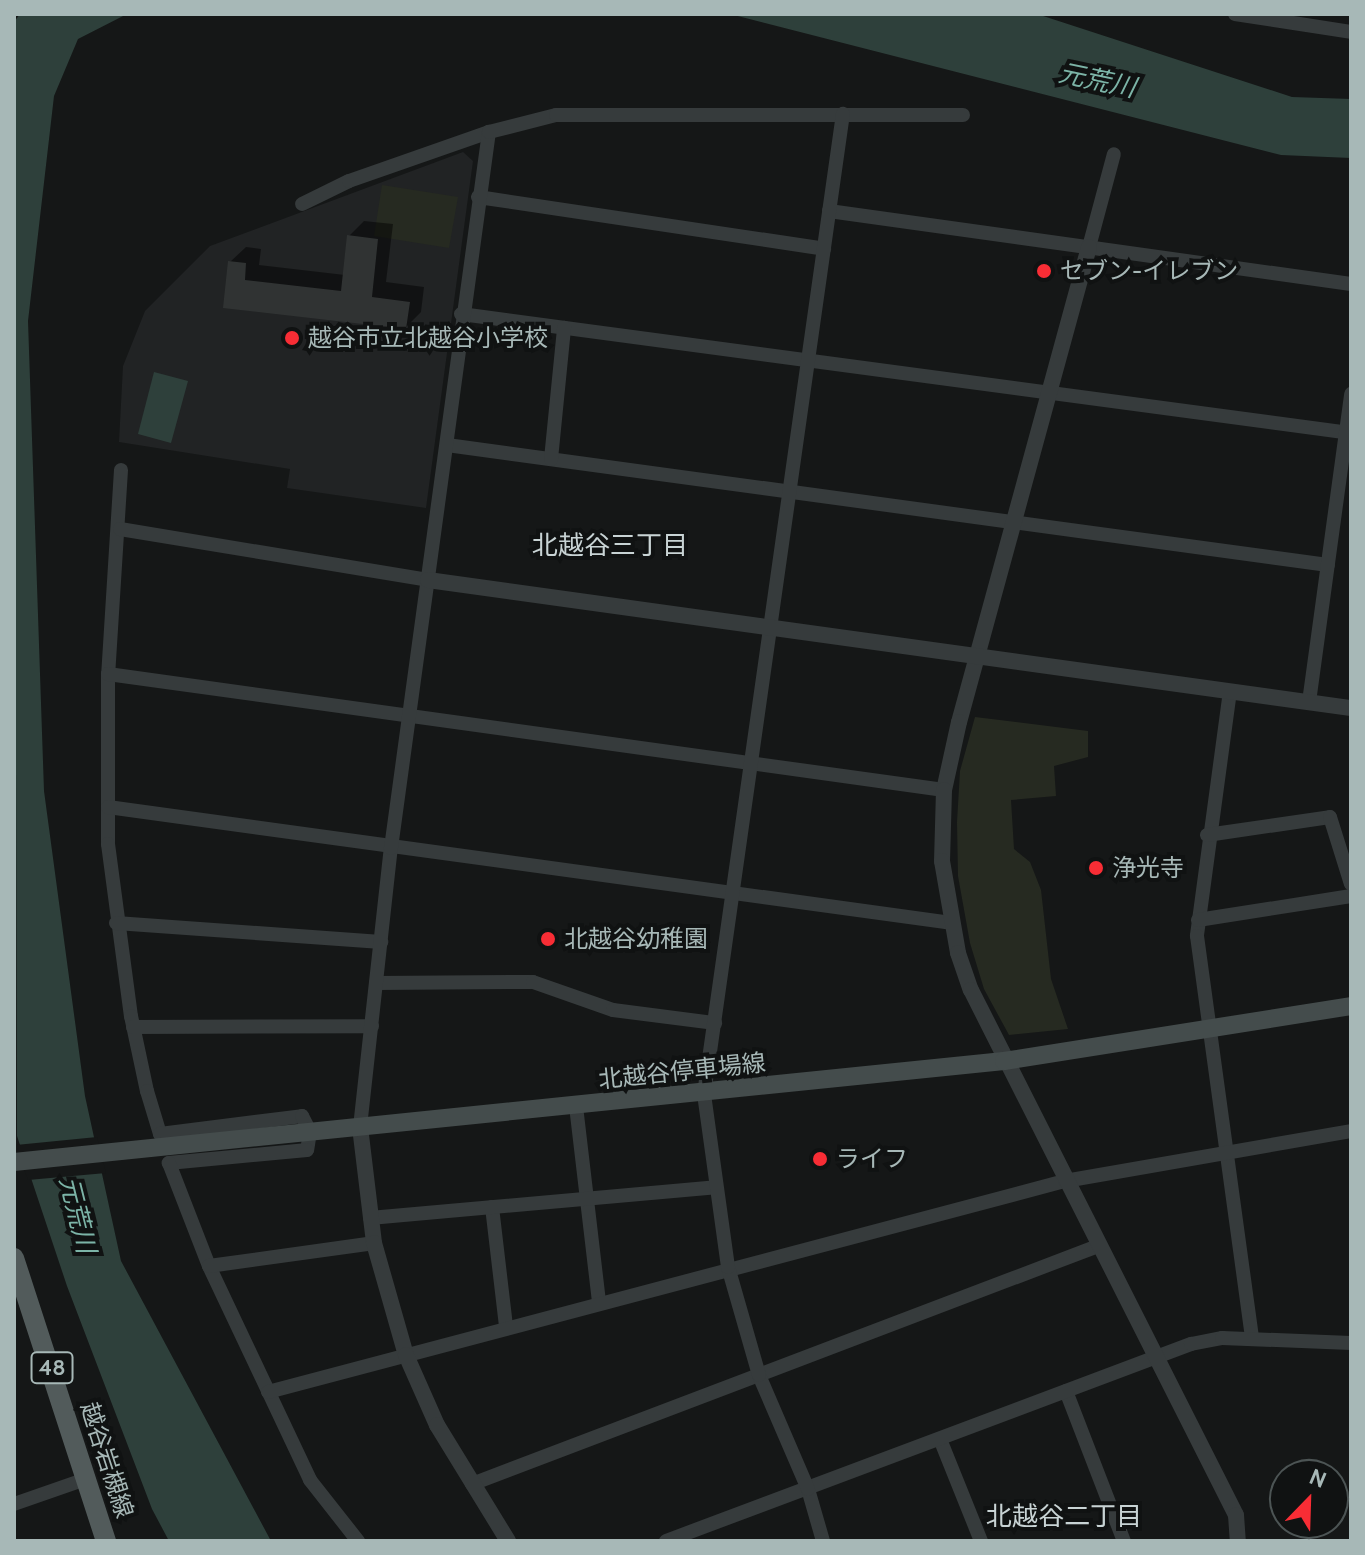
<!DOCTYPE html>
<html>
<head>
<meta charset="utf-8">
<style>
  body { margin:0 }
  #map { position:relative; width:1365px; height:1555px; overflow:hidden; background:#151717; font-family:Cabin,"Noto Sans JP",sans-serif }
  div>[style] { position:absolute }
  .built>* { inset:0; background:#212324 }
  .green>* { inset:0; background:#262a21 }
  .water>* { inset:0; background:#2e403b }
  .pier>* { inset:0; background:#151717 }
  .shadow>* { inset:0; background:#0007 }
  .building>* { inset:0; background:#303333 }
  .minor>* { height:14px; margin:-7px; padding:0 7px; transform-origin:7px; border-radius:7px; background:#363b3c }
  .tertiary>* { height:16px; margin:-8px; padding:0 8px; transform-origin:8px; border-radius:8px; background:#363b3c }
  .secondary>* { height:18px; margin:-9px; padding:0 9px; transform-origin:9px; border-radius:9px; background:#444c4c }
  .primary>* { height:20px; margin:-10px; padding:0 10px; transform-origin:10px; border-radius:10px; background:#525b5b }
  .dots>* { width:22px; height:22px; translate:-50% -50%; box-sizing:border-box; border:4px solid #101212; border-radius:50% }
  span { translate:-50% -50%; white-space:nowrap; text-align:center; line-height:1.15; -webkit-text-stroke:8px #101212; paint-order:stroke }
  .shield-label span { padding:2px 6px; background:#101212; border:2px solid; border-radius:6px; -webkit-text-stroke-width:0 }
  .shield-label { font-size:22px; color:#a7b8b7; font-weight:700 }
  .poi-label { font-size:24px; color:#a7b8b7 }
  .left { translate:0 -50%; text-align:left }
  .street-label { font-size:24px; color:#a7b8b7 }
  .water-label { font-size:26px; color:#7cb4a7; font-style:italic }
  .neighbourhood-label { font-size:26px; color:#c8d3d4 }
  .frame { position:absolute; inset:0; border:16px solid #a7b8b7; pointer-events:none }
  .north { position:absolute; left:1269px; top:1459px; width:80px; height:80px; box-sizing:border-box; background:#101212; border:2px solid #4c5454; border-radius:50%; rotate:23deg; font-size:22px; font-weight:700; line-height:32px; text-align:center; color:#a7b8b7 }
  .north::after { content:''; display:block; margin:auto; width:28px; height:36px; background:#f82d35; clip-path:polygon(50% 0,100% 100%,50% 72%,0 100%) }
</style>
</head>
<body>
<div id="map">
  <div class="built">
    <div style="clip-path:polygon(463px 152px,473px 161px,426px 508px,287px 488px,290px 469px,119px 442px,123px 366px,145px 311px,210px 246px)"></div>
  </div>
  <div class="green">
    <div style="clip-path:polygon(382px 185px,458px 197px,449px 248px,374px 236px)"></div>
    <div style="clip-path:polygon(975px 717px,1088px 731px,1088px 757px,1054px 766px,1056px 796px,1011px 800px,1014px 849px,1030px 862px,1041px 890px,1051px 979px,1068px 1029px,1009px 1035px,984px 989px,970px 943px,958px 876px,957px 822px,960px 771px)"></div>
  </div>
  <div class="water">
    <div style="clip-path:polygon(20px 14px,127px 14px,78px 39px,54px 96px,28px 321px,44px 791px,85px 1096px,121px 1261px,271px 1541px,169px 1541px,152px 1509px,67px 1286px,17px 1136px,14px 22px)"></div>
    <div style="clip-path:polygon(730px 14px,1037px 14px,1292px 97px,1351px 99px,1351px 158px,1281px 155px)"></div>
    <div style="clip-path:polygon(154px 372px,188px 381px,171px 443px,138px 434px)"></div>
  </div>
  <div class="pier">
    <div style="clip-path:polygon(97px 1137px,106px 1173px,28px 1180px,16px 1145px)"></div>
  </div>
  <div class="shadow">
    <div style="clip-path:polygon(364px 221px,393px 224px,386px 282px,424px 287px,421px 312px,406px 327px,225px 306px,230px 262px,246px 247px,261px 249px,259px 265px,345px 275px,349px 236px)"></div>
  </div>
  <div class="building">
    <div style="clip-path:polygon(347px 235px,378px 239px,372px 297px,410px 302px,406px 329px,223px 308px,228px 261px,246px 263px,245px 280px,341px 291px)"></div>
  </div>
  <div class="minor">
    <div style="left:1235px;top:14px;width:117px;rotate:8.8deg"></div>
    <div style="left:478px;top:197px;width:350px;rotate:8.5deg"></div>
    <div style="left:302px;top:204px;width:52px;rotate:-26.1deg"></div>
    <div style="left:349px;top:181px;width:148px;rotate:-19.3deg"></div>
    <div style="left:829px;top:211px;width:527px;rotate:7.96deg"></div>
    <div style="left:1089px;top:247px;width:96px;rotate:-75deg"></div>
    <div style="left:461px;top:314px;width:898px;rotate:7.62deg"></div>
    <div style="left:447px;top:445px;width:889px;rotate:7.76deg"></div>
    <div style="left:551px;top:459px;width:132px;rotate:-84.3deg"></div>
    <div style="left:121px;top:470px;width:204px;rotate:93.6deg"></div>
    <div style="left:108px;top:674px;width:170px;rotate:90deg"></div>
    <div style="left:108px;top:844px;width:174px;rotate:82.4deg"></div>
    <div style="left:131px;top:1016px;width:77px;rotate:78deg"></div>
    <div style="left:147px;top:1091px;width:45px;rotate:73.2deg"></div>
    <div style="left:160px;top:1134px;width:143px;rotate:-7.2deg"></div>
    <div style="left:302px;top:1116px;width:18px;rotate:63deg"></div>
    <div style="left:310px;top:1132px;width:18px;rotate:99deg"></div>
    <div style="left:307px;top:1150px;width:139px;rotate:174.6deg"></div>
    <div style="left:169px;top:1163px;width:110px;rotate:68.8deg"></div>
    <div style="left:209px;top:1266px;width:237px;rotate:64.7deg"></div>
    <div style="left:310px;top:1480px;width:78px;rotate:51.8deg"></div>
    <div style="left:120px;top:529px;width:312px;rotate:9.4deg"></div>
    <div style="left:108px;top:674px;width:844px;rotate:7.9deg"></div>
    <div style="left:1230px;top:691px;width:247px;rotate:97.7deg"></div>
    <div style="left:1197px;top:936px;width:406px;rotate:82.2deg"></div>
    <div style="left:1309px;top:702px;width:311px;rotate:-82.2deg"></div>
    <div style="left:108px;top:807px;width:851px;rotate:7.83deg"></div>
    <div style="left:1207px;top:835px;width:124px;rotate:-8.3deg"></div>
    <div style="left:1330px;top:817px;width:70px;rotate:72.6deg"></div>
    <div style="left:1198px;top:920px;width:155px;rotate:-8.9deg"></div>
    <div style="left:116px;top:923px;width:266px;rotate:4.1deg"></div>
    <div style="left:376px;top:983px;width:157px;rotate:-0.4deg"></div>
    <div style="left:533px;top:982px;width:85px;rotate:19.3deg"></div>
    <div style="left:613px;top:1010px;width:103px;rotate:7.3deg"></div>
    <div style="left:133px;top:1027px;width:239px;rotate:-0.2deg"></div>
    <div style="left:576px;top:1106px;width:196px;rotate:83.3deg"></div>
    <div style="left:360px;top:1127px;width:281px;rotate:-83.7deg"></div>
    <div style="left:391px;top:848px;width:723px;rotate:-82.21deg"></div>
    <div style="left:489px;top:132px;width:69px;rotate:-14.2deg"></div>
    <div style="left:556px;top:115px;width:407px"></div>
    <div style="left:492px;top:1207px;width:121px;rotate:83.3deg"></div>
    <div style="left:370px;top:1218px;width:347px;rotate:-5.1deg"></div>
    <div style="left:209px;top:1266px;width:167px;rotate:-7.9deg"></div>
    <div style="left:1066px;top:1391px;width:161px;rotate:68.9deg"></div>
    <div style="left:268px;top:1392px;width:824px;rotate:-14.83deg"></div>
    <div style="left:1065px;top:1181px;width:290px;rotate:-9.9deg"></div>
    <div style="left:940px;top:1439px;width:110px;rotate:68.1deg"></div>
    <div style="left:472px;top:1484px;width:670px;rotate:-20.82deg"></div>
    <div style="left:14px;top:1504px;width:73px;rotate:-19.2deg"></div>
    <div style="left:666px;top:1541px;width:561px;rotate:-20.57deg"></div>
    <div style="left:1191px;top:1344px;width:32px;rotate:-11deg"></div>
    <div style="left:1222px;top:1338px;width:129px;rotate:2.2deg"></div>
    <div style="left:823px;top:1541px;width:54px;rotate:-106.1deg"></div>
    <div style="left:808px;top:1489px;width:124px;rotate:-113.3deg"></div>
    <div style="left:759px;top:1375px;width:112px;rotate:-106deg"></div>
    <div style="left:728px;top:1267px;width:175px;rotate:-97.9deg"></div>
    <div style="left:704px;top:1094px;width:990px;rotate:-81.93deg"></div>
  </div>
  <div class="tertiary">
    <div style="left:1089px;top:247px;width:492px;rotate:105.3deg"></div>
    <div style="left:959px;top:722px;width:70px;rotate:102.4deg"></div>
    <div style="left:944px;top:790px;width:71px;rotate:91.6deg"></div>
    <div style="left:942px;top:861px;width:93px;rotate:80.1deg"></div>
    <div style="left:958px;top:953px;width:39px;rotate:71deg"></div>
    <div style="left:971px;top:990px;width:588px;rotate:63.22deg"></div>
    <div style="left:1236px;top:1515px;width:26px;rotate:86deg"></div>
    <div style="left:428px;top:580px;width:932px;rotate:7.9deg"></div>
    <div style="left:360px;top:1127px;width:117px;rotate:83.1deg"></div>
    <div style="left:374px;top:1243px;width:116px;rotate:74.1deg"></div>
    <div style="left:406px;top:1355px;width:77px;rotate:66.1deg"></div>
    <div style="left:437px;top:1425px;width:136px;rotate:58.5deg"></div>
  </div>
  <div class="secondary">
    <div style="left:14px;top:1162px;width:995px;rotate:-5.83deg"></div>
    <div style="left:1004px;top:1061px;width:351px;rotate:-9deg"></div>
  </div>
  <div class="primary">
    <div style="left:14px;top:1258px;width:298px;rotate:72deg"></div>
  </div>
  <div class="dots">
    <div style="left:1044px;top:271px;background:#f82d35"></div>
    <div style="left:292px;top:338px;background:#f82d35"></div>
    <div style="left:1096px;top:868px;background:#f82d35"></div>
    <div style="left:548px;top:939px;background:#f82d35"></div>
    <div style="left:820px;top:1159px;background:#f82d35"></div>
  </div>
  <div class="shield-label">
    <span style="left:52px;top:1368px">48</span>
  </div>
  <div class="poi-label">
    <span class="left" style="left:1060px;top:271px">セブン-イレブン</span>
    <span class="left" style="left:308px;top:338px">越谷市立北越谷小学校</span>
    <span class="left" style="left:1112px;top:868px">浄光寺</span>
    <span class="left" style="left:564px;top:939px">北越谷幼稚園</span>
    <span class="left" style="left:836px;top:1159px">ライフ</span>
  </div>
  <div class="street-label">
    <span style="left:682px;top:1071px;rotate:-6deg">北越谷停車場線</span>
    <span style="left:107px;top:1460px;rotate:72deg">越谷岩槻線</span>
  </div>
  <div class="water-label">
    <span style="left:1097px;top:81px;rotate:12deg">元荒川</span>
    <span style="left:77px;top:1215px;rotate:76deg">元荒川</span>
  </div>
  <div class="neighbourhood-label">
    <span style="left:610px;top:546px">北越谷三丁目</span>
    <span style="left:1064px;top:1517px">北越谷二丁目</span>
  </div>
  <div class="frame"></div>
  <div class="north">N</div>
</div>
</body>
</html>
